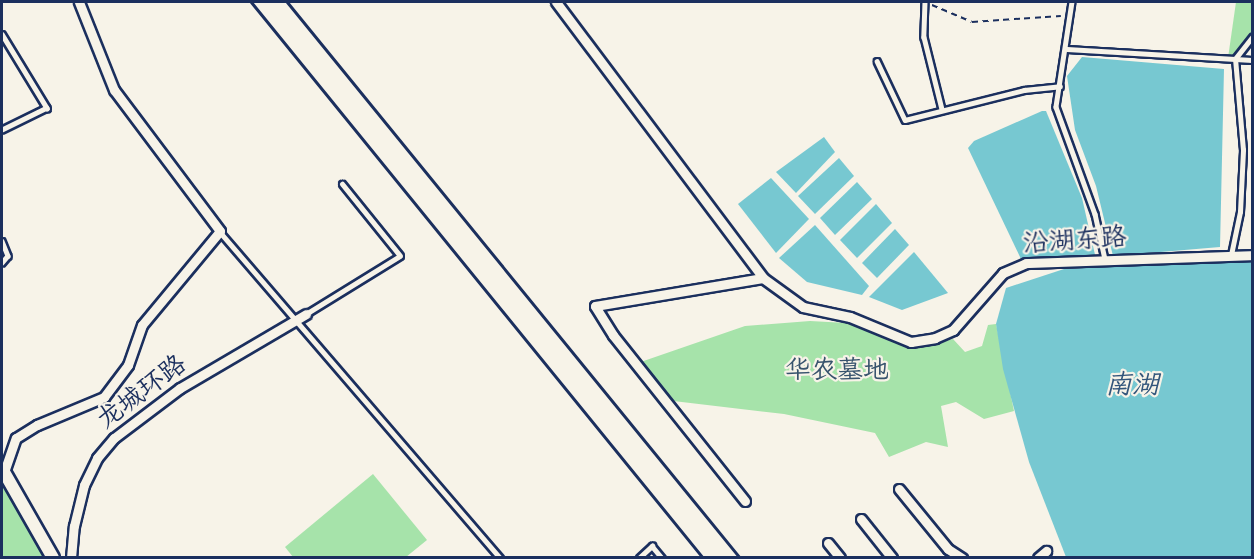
<!DOCTYPE html>
<html>
<head>
<meta charset="utf-8">
<style>
  body { margin:0 }
  #map { position:relative; width:1254px; height:559px; overflow:hidden; background:#f7f3e8; font-family:"Indie Flower","LXGW WenKai TC",sans-serif }
  div>[style] { position:absolute }
  .green>* { inset:0; background:#a6e3aa }
  .water>* { inset:0; background:#77c8d1 }
  .path>* { height:1.5px; margin-top:-0.75px; transform-origin:0; background:repeating-linear-gradient(90deg,#1b2f5e 0 6px,transparent 0 10.5px) }
  .roads { filter:drop-shadow(2px 0 #1b2f5e) drop-shadow(-2px 0 #1b2f5e) drop-shadow(0 2px #1b2f5e) drop-shadow(0 -2px #1b2f5e) }
  .lane>* { height:4.5px; margin:-2.25px; padding:0 2.25px; transform-origin:2.25px; border-radius:2.25px; background:#f7f3e8 }
  .street>* { height:9px; margin:-4.5px; padding:0 4.5px; transform-origin:4.5px; border-radius:4.5px; background:#f7f3e8 }
  .secondary>* { height:12px; margin:-6px; padding:0 6px; transform-origin:6px; border-radius:6px; background:#f7f3e8 }
  .rail>* { height:3px; margin:-1.5px; padding:0 1.5px; transform-origin:1.5px; border-radius:1.5px; background:#1b2f5e }
  span { translate:-50% -50%; white-space:nowrap; text-align:center; line-height:1.15; -webkit-text-stroke:4.5px #f7f3e8; paint-order:stroke }
  .street-label { font-size:26px; color:#1b2f5e }
  .park-label { font-size:26px; color:#37536d }
  .water-label { font-size:27px; color:#32557b; font-style:italic }
  .frame { position:absolute; inset:0; border:3px solid #1b2f5e; pointer-events:none }
</style>
</head>
<body>
<div id="map">
  <div class="green">
    <div style="clip-path:polygon(1236px 2px,1252px 2px,1252px 37px,1235px 59px,1228px 58px)"></div>
    <div style="clip-path:polygon(810px 321px,847px 323px,908px 347px,927px 346px,953px 339px,965px 352px,982px 346px,988px 325px,996px 324px,1014px 411px,984px 419px,956px 402px,941px 406px,948px 447px,926px 442px,889px 457px,875px 433px,784px 414px,665px 400px,632px 365px,745px 326px)"></div>
    <div style="clip-path:polygon(373px 474px,427px 540px,406px 557px,293px 557px,285px 547px)"></div>
    <div style="clip-path:polygon(2px 479px,44px 557px,2px 557px)"></div>
  </div>
  <div class="water">
    <div style="clip-path:polygon(1082px 57px,1224px 69px,1220px 247px,1113px 256px,1096px 186px,1075px 130px,1067px 76px)"></div>
    <div style="clip-path:polygon(1042px 111px,1046px 111px,1082px 198px,1096px 259px,1021px 259px,968px 148px,974px 141px)"></div>
    <div style="clip-path:polygon(824px 137px,835px 152px,796px 193px,776px 172px)"></div>
    <div style="clip-path:polygon(839px 158px,854px 176px,815px 214px,798px 196px)"></div>
    <div style="clip-path:polygon(771px 178px,809px 219px,776px 253px,738px 204px)"></div>
    <div style="clip-path:polygon(857px 182px,872px 199px,835px 235px,820px 218px)"></div>
    <div style="clip-path:polygon(876px 204px,892px 223px,857px 258px,840px 240px)"></div>
    <div style="clip-path:polygon(815px 225px,869px 286px,862px 295px,807px 282px,779px 258px)"></div>
    <div style="clip-path:polygon(895px 229px,909px 245px,877px 278px,862px 263px)"></div>
    <div style="clip-path:polygon(914px 252px,948px 293px,902px 310px,869px 297px)"></div>
    <div style="clip-path:polygon(1209px 261px,1252px 261px,1252px 557px,1066px 557px,1029px 462px,1003px 369px,996px 324px,1006px 288px,1064px 269px)"></div>
  </div>
  <div class="path">
    <div style="left:932px;top:5px;width:43px;rotate:23deg"></div>
    <div style="left:972px;top:22px;width:89px;rotate:-3.9deg"></div>
  </div>
  <div class="roads">
    <div class="lane">
      <div style="left:925px;top:2px;width:35px;rotate:92deg"></div>
      <div style="left:924px;top:37px;width:74px;rotate:76deg"></div>
      <div style="left:1072px;top:2px;width:106px;rotate:98.7deg"></div>
      <div style="left:1056px;top:107px;width:114px;rotate:70deg"></div>
      <div style="left:1095px;top:214px;width:46px;rotate:77.5deg"></div>
      <div style="left:2px;top:34px;width:87px;rotate:58.7deg"></div>
      <div style="left:47px;top:108px;width:50px;rotate:153.9deg"></div>
      <div style="left:1067px;top:49px;width:185px;rotate:3.4deg"></div>
      <div style="left:877px;top:61px;width:65px;rotate:64.6deg"></div>
      <div style="left:905px;top:120px;width:123px;rotate:-14.1deg"></div>
      <div style="left:1024px;top:90px;width:36px;rotate:-6deg"></div>
      <div style="left:220px;top:232px;width:430px;rotate:49.3deg"></div>
      <div style="left:2px;top:241px;width:16px;rotate:68deg"></div>
      <div style="left:8px;top:256px;width:9px;rotate:131deg"></div>
      <div style="left:1231px;top:255px;width:44px;rotate:-78.2deg"></div>
      <div style="left:1240px;top:212px;width:62px;rotate:-87.2deg"></div>
      <div style="left:1243px;top:150px;width:91px;rotate:-95deg"></div>
      <div style="left:1235px;top:59px;width:28px;rotate:-52deg"></div>
      <div style="left:306px;top:314px;width:110px;rotate:-31.7deg"></div>
      <div style="left:400px;top:256px;width:92px;rotate:-128.9deg"></div>
      <div style="left:639px;top:558px;width:18px;rotate:-43deg"></div>
      <div style="left:652px;top:546px;width:16px;rotate:50deg"></div>
    </div>
    <div class="street">
      <div style="left:556px;top:2px;width:345px;rotate:53.1deg"></div>
      <div style="left:763px;top:278px;width:49px;rotate:35.9deg"></div>
      <div style="left:803px;top:307px;width:48px;rotate:12deg"></div>
      <div style="left:850px;top:317px;width:66px;rotate:22.3deg"></div>
      <div style="left:911px;top:342px;width:24px;rotate:-9deg"></div>
      <div style="left:935px;top:338px;width:20px;rotate:-24deg"></div>
      <div style="left:953px;top:330px;width:76px;rotate:-48.7deg"></div>
      <div style="left:1003px;top:273px;width:25px;rotate:-23deg"></div>
      <div style="left:1026px;top:263px;width:226px;rotate:-2deg"></div>
      <div style="left:2px;top:470px;width:3px;rotate:45deg"></div>
      <div style="left:4px;top:472px;width:36px;rotate:-71deg"></div>
      <div style="left:16px;top:438px;width:25px;rotate:-32deg"></div>
      <div style="left:37px;top:425px;width:73px;rotate:-22.7deg"></div>
      <div style="left:104px;top:397px;width:40px;rotate:-53deg"></div>
      <div style="left:128px;top:365px;width:42px;rotate:-70.7deg"></div>
      <div style="left:142px;top:325px;width:122px;rotate:-50.3deg"></div>
      <div style="left:220px;top:231px;width:176px;rotate:-126.9deg"></div>
      <div style="left:114px;top:90px;width:95px;rotate:-111.7deg"></div>
      <div style="left:899px;top:489px;width:77px;rotate:50.8deg"></div>
      <div style="left:948px;top:549px;width:17px;rotate:33deg"></div>
      <div style="left:745px;top:501px;width:212px;rotate:-128.5deg"></div>
      <div style="left:613px;top:335px;width:34px;rotate:-122deg"></div>
      <div style="left:595px;top:306px;width:170px;rotate:-9.5deg"></div>
      <div style="left:861px;top:519px;width:50px;rotate:51.5deg"></div>
      <div style="left:828px;top:543px;width:19px;rotate:51deg"></div>
      <div style="left:71px;top:558px;width:32px;rotate:-85deg"></div>
      <div style="left:74px;top:526px;width:42px;rotate:-76.3deg"></div>
      <div style="left:84px;top:485px;width:30px;rotate:-64deg"></div>
      <div style="left:97px;top:458px;width:26px;rotate:-50deg"></div>
      <div style="left:114px;top:438px;width:83px;rotate:-37.1deg"></div>
      <div style="left:180px;top:388px;width:146px;rotate:-30.4deg"></div>
      <div style="left:1038px;top:558px;width:11px;rotate:-41deg"></div>
    </div>
    <div class="secondary">
      <div style="left:4px;top:472px;width:99px;rotate:60.3deg"></div>
    </div>
  </div>
  <div class="rail">
    <div style="left:251px;top:2px;width:717px;rotate:50.89deg"></div>
    <div style="left:287px;top:2px;width:717px;rotate:50.83deg"></div>
  </div>
  <div class="street-label">
    <span style="left:1075px;top:243px;rotate:-4deg">沿湖东路</span>
    <span style="left:143px;top:394px;rotate:-37deg">龙城环路</span>
  </div>
  <div class="park-label">
    <span style="left:837px;top:373px">华农墓地</span>
  </div>
  <div class="water-label">
    <span style="left:1132px;top:387px">南湖</span>
  </div>
  <div class="frame"></div>
</div>
</body>
</html>
